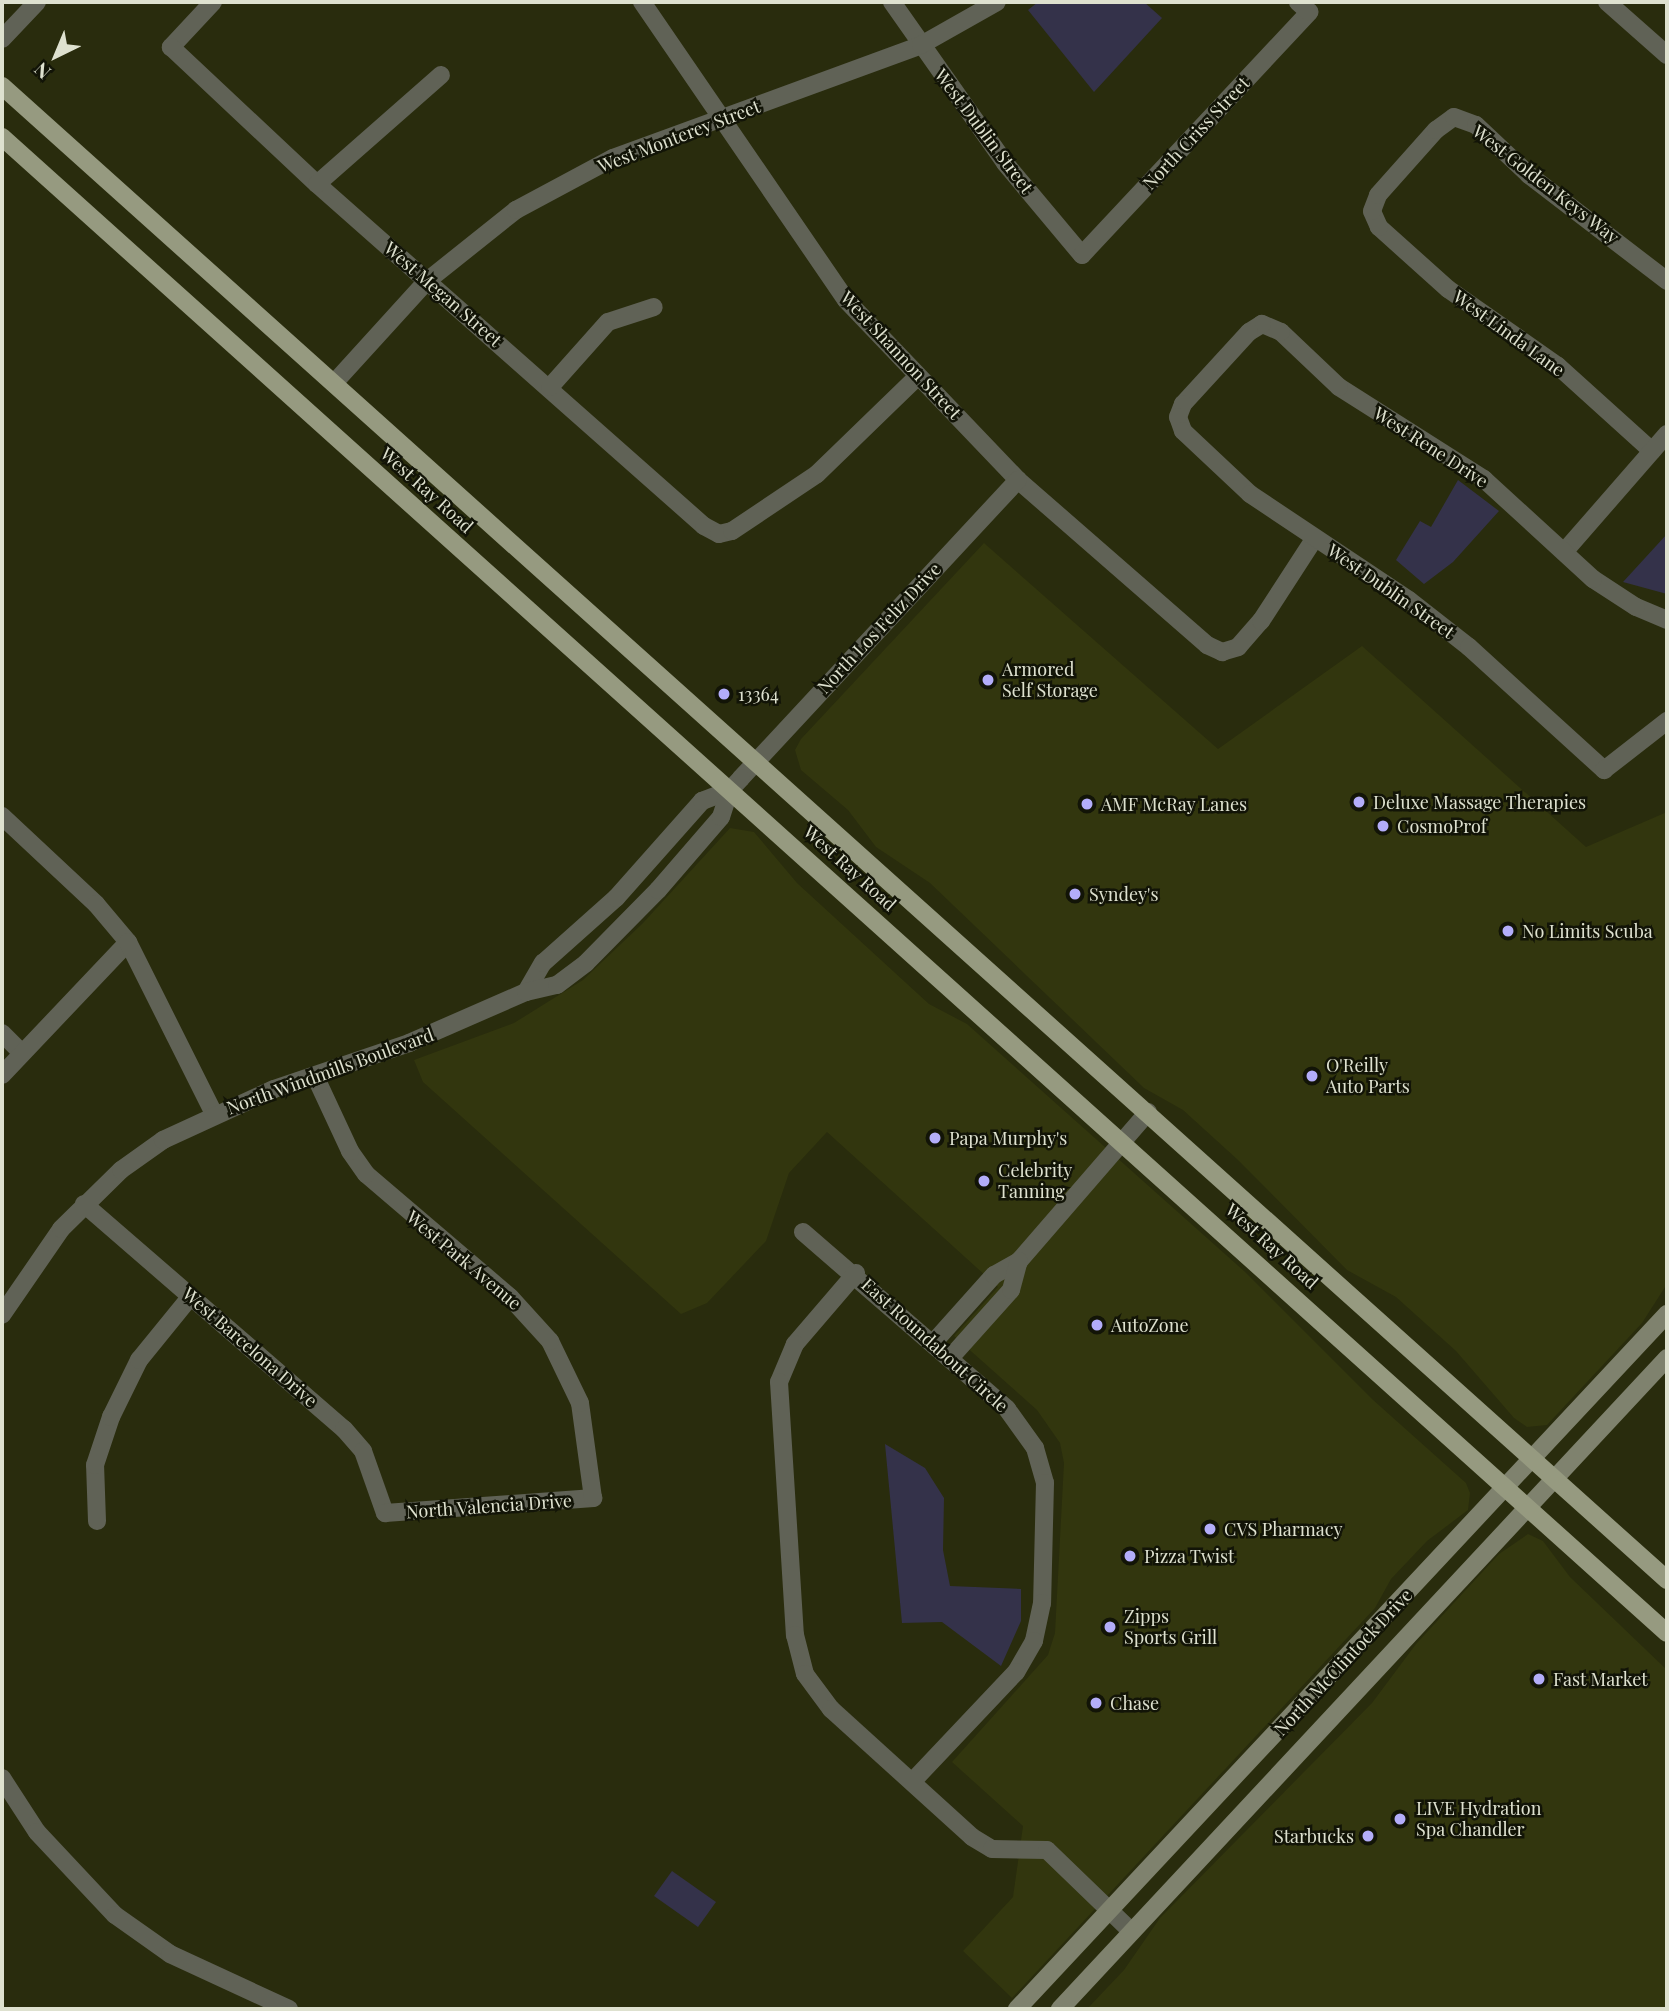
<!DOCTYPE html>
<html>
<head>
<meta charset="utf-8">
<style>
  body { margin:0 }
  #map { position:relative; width:1669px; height:2011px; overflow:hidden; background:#292c0d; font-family:"Playfair Display",serif }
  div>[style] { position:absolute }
  .built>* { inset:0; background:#32360e }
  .green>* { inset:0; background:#34324a }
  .minor>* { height:18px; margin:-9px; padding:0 9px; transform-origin:9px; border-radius:9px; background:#606256 }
  .tertiary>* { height:18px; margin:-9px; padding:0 9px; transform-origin:9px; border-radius:9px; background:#606256 }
  .secondary>* { height:18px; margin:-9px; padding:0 9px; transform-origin:9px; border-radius:9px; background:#7f826e }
  .primary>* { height:18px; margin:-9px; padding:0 9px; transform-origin:9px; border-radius:9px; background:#969a80 }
  .dots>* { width:19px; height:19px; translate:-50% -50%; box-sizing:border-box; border:4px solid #121407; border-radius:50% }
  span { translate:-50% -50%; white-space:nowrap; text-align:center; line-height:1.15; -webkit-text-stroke:5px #121407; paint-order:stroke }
  .street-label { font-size:18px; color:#dee1cf }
  .poi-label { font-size:18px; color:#dee1cf }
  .left { translate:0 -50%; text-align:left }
  .right { translate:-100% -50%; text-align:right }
  .frame { position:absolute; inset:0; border:4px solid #dee1cf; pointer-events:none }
  .north { position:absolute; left:21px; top:21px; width:70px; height:70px; -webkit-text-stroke:5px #121407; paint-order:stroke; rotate:223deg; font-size:19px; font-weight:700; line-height:28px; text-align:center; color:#dee1cf }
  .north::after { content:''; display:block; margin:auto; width:24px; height:32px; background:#dee1cf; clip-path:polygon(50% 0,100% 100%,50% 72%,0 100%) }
</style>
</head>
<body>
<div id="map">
  <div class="built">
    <div style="clip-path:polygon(984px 543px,1218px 749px,1362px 646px,1586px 847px,1667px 812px,1667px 1284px,1642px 1323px,1547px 1425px,1527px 1427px,1514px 1418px,1456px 1351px,1396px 1297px,1347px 1270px,1238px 1160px,1183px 1110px,1144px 1088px,930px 883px,876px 847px,848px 810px,801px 770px,795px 750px,801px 739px)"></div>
    <div style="clip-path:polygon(730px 828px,754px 832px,797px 883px,929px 1004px,967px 1024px,1244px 1271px,1372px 1399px,1466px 1483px,1470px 1493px,1468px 1510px,1427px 1541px,1391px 1579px,1375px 1608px,1012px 1998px,963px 1951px,1013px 1897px,1023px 1826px,952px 1762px,1048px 1655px,1055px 1633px,1064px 1463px,1060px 1443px,1037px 1410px,954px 1336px,998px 1287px,827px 1132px,789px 1173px,766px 1241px,707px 1303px,681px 1314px,423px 1082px,414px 1060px,514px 1023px,583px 980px,643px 923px)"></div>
    <div style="clip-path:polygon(1528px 1534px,1543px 1541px,1570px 1577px,1667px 1670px,1667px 2009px,1087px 2009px,1124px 1970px,1160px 1918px,1372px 1703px,1416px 1644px,1499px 1554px)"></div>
  </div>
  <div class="green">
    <div style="clip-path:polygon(1038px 2px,1144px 2px,1162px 18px,1094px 92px,1028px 10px)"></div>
    <div style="clip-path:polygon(1458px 480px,1499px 511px,1453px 562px,1424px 584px,1396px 560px,1420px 521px,1431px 527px)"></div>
    <div style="clip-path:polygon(1667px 534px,1667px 594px,1623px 582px)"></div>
    <div style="clip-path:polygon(885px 1444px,925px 1468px,944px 1498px,943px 1550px,950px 1586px,1021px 1589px,1021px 1621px,1001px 1666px,942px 1622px,902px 1623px)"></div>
    <div style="clip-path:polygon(672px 1871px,716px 1902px,698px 1927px,654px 1896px)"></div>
  </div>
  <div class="minor">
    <div style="left:213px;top:2px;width:62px;rotate:133deg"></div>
    <div style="left:171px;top:47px;width:200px;rotate:43.2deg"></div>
    <div style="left:317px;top:184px;width:516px;rotate:41.47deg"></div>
    <div style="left:704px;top:526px;width:17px;rotate:28deg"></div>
    <div style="left:719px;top:534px;width:13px;rotate:-13deg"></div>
    <div style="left:732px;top:531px;width:102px;rotate:-33.8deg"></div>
    <div style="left:817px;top:474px;width:139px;rotate:-44.1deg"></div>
    <div style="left:642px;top:2px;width:361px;rotate:55.6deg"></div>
    <div style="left:846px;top:300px;width:249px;rotate:46.3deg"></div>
    <div style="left:1018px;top:480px;width:251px;rotate:41.1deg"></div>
    <div style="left:1207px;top:645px;width:17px;rotate:25deg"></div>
    <div style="left:1222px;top:652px;width:17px;rotate:-17deg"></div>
    <div style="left:1238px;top:647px;width:35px;rotate:-49deg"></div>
    <div style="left:1261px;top:621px;width:99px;rotate:-57deg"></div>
    <div style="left:892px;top:2px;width:197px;rotate:54.9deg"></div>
    <div style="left:1005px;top:163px;width:120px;rotate:50.1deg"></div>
    <div style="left:1082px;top:255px;width:333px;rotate:-46.9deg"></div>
    <div style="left:1309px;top:12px;width:15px;rotate:-138deg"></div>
    <div style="left:1607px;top:2px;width:80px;rotate:41.5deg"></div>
    <div style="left:2px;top:39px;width:51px;rotate:-46.6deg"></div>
    <div style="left:317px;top:184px;width:165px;rotate:-41.3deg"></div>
    <div style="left:550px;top:387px;width:87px;rotate:-48.3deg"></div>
    <div style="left:608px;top:322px;width:48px;rotate:-18.1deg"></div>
    <div style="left:1652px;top:451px;width:127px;rotate:-137.9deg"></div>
    <div style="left:1558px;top:366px;width:134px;rotate:-145deg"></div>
    <div style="left:1448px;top:289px;width:93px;rotate:-138.1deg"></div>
    <div style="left:1379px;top:227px;width:17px;rotate:-114deg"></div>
    <div style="left:1372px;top:211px;width:17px;rotate:-69deg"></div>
    <div style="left:1378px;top:195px;width:87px;rotate:-48.3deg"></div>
    <div style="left:1436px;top:130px;width:22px;rotate:-36deg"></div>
    <div style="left:1454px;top:117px;width:23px;rotate:20deg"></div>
    <div style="left:1476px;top:125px;width:73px;rotate:43.3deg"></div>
    <div style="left:1529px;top:175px;width:174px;rotate:37.5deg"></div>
    <div style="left:1564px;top:552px;width:157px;rotate:-48.9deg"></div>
    <div style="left:1667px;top:620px;width:34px;rotate:-157deg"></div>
    <div style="left:1636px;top:607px;width:51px;rotate:-146.9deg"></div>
    <div style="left:1593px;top:579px;width:148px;rotate:-137.5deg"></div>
    <div style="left:1484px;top:479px;width:172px;rotate:-147.6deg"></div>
    <div style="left:1339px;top:387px;width:80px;rotate:-136.5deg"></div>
    <div style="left:1281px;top:332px;width:21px;rotate:-157deg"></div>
    <div style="left:1262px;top:324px;width:15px;rotate:148deg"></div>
    <div style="left:1249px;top:332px;width:98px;rotate:132.5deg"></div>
    <div style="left:1183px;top:404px;width:14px;rotate:111deg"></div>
    <div style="left:1178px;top:417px;width:15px;rotate:70deg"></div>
    <div style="left:1183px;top:431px;width:92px;rotate:43.2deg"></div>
    <div style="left:1250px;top:494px;width:191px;rotate:33.7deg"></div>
    <div style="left:1409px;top:600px;width:76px;rotate:38.1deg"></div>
    <div style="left:1469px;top:647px;width:183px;rotate:42.3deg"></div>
    <div style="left:1604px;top:770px;width:80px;rotate:-37.9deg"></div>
    <div style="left:741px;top:778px;width:407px;rotate:-47.1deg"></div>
    <div style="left:2px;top:1033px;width:28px;rotate:45deg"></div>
    <div style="left:2px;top:1075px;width:183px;rotate:-46.5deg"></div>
    <div style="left:84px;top:1204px;width:344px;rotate:40.9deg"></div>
    <div style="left:344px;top:1429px;width:29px;rotate:49deg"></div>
    <div style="left:363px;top:1451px;width:66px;rotate:70.5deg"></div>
    <div style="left:385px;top:1513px;width:209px;rotate:-4.1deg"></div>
    <div style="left:593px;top:1498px;width:96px;rotate:-97.8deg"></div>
    <div style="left:580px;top:1403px;width:69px;rotate:-115.8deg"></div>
    <div style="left:550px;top:1341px;width:59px;rotate:-132.3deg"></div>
    <div style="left:510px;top:1297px;width:189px;rotate:-139.5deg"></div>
    <div style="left:366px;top:1174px;width:28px;rotate:-125deg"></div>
    <div style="left:350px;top:1151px;width:83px;rotate:-115deg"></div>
    <div style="left:803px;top:1232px;width:270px;rotate:40.9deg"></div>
    <div style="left:1007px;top:1409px;width:48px;rotate:54.3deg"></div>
    <div style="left:1035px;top:1448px;width:36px;rotate:74deg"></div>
    <div style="left:1045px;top:1483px;width:120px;rotate:91.4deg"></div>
    <div style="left:1042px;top:1603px;width:39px;rotate:102deg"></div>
    <div style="left:1034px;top:1641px;width:36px;rotate:120deg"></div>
    <div style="left:1016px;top:1672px;width:151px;rotate:133.4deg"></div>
    <div style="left:856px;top:1273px;width:94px;rotate:130.7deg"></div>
    <div style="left:795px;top:1344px;width:41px;rotate:112.8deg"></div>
    <div style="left:779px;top:1382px;width:254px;rotate:86.4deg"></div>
    <div style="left:795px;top:1635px;width:40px;rotate:75.6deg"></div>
    <div style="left:805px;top:1674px;width:44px;rotate:53.4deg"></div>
    <div style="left:831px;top:1709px;width:190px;rotate:42.2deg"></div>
    <div style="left:972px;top:1837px;width:23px;rotate:31deg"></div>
    <div style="left:992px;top:1849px;width:55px;rotate:1deg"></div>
    <div style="left:1047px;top:1850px;width:117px;rotate:44deg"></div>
    <div style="left:934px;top:1342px;width:90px;rotate:-48.2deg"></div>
    <div style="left:994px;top:1275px;width:29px;rotate:-29deg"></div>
    <div style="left:1019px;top:1261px;width:197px;rotate:-49.1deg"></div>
    <div style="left:951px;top:1357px;width:90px;rotate:-48.2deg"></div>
    <div style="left:1011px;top:1290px;width:30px;rotate:-75deg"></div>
    <div style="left:97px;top:1521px;width:56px;rotate:-92deg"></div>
    <div style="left:95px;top:1465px;width:51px;rotate:-71.6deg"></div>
    <div style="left:111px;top:1417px;width:64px;rotate:-63.8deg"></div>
    <div style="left:139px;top:1360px;width:82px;rotate:-50.9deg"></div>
  </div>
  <div class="tertiary">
    <div style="left:335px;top:382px;width:137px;rotate:-47.7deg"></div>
    <div style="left:427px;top:281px;width:114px;rotate:-38.6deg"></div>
    <div style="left:516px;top:210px;width:110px;rotate:-28.2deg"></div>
    <div style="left:613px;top:158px;width:328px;rotate:-20.1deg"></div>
    <div style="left:921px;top:45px;width:87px;rotate:-29.5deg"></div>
    <div style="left:2px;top:816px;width:129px;rotate:43.1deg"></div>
    <div style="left:96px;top:904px;width:50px;rotate:49.9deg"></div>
    <div style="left:128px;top:942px;width:192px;rotate:63.4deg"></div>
    <div style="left:526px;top:992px;width:34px;rotate:-60deg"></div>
    <div style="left:543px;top:963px;width:98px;rotate:-41.7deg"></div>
    <div style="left:616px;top:898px;width:130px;rotate:-48.4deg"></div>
    <div style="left:702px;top:801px;width:30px;rotate:-21deg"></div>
    <div style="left:730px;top:790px;width:16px;rotate:-47deg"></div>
    <div style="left:2px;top:1315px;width:104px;rotate:-55.5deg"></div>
    <div style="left:61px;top:1229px;width:84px;rotate:-44.5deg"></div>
    <div style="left:121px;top:1170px;width:52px;rotate:-35.5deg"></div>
    <div style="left:163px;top:1140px;width:122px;rotate:-24.7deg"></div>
    <div style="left:274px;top:1089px;width:143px;rotate:-18.8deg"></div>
    <div style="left:409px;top:1043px;width:128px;rotate:-23.6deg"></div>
    <div style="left:526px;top:992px;width:32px;rotate:-13deg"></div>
    <div style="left:557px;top:985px;width:36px;rotate:-37deg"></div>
    <div style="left:586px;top:963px;width:103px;rotate:-45.4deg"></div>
    <div style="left:658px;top:890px;width:96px;rotate:-49.2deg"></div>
    <div style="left:721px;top:817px;width:28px;rotate:-72deg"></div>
    <div style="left:2px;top:1778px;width:64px;rotate:57.1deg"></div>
    <div style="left:37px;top:1832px;width:114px;rotate:46.8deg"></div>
    <div style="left:115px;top:1915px;width:67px;rotate:35.3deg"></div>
    <div style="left:170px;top:1954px;width:131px;rotate:24.8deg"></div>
  </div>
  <div class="secondary">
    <div style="left:1017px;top:2009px;width:952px;rotate:-46.92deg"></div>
    <div style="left:1060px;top:2009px;width:890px;rotate:-47deg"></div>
  </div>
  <div class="primary">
    <div style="left:2px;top:86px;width:2237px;rotate:41.9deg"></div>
    <div style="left:2px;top:137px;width:2238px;rotate:41.94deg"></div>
  </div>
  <div class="dots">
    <div style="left:988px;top:680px;background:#b3adf9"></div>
    <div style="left:724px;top:694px;background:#b3adf9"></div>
    <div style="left:1359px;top:802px;background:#b3adf9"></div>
    <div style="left:1087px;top:804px;background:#b3adf9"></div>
    <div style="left:1383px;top:826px;background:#b3adf9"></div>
    <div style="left:1075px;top:894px;background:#b3adf9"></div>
    <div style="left:1508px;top:931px;background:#b3adf9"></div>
    <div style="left:1312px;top:1076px;background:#b3adf9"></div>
    <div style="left:935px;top:1138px;background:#b3adf9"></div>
    <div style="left:984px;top:1181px;background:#b3adf9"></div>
    <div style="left:1097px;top:1325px;background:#b3adf9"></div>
    <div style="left:1210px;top:1529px;background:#b3adf9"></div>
    <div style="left:1130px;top:1556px;background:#b3adf9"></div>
    <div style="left:1110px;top:1627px;background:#b3adf9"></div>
    <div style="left:1539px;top:1679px;background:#b3adf9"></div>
    <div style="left:1096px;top:1703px;background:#b3adf9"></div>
    <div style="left:1400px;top:1819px;background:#b3adf9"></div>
    <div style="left:1368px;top:1836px;background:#b3adf9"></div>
  </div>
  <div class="street-label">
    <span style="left:984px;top:131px;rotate:53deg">West Dublin Street</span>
    <span style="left:1196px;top:133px;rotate:-47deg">North Criss Street</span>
    <span style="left:679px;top:136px;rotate:-21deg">West Monterey Street</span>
    <span style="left:1546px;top:184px;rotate:38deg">West Golden Keys Way</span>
    <span style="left:443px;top:294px;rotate:41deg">West Megan Street</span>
    <span style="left:1509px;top:333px;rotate:36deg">West Linda Lane</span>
    <span style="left:901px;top:355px;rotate:47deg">West Shannon Street</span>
    <span style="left:1431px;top:447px;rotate:33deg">West Rene Drive</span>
    <span style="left:427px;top:490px;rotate:42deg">West Ray Road</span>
    <span style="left:1391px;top:591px;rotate:35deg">West Dublin Street</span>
    <span style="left:879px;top:628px;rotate:-47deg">North Los Feliz Drive</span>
    <span style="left:850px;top:868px;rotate:42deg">West Ray Road</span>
    <span style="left:330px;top:1071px;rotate:-20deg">North Windmills Boulevard</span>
    <span style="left:1272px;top:1246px;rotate:42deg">West Ray Road</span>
    <span style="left:464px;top:1260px;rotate:40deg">West Park Avenue</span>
    <span style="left:935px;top:1345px;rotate:42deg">East Roundabout Circle</span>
    <span style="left:250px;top:1347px;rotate:41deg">West Barcelona Drive</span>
    <span style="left:489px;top:1506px;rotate:-4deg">North Valencia Drive</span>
    <span style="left:1343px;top:1662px;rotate:-47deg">North McClintock Drive</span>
  </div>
  <div class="poi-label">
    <span class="left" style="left:1002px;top:680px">Armored<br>Self Storage</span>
    <span class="left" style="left:738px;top:694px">13364</span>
    <span class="left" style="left:1373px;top:802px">Deluxe Massage Therapies</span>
    <span class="left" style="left:1101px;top:804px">AMF McRay Lanes</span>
    <span class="left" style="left:1397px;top:826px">CosmoProf</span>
    <span class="left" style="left:1089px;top:894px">Syndey's</span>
    <span class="left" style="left:1522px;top:931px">No Limits Scuba</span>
    <span class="left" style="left:1326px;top:1076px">O'Reilly<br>Auto Parts</span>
    <span class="left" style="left:949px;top:1138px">Papa Murphy's</span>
    <span class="left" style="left:998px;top:1181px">Celebrity<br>Tanning</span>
    <span class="left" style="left:1111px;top:1325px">AutoZone</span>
    <span class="left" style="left:1224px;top:1529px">CVS Pharmacy</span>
    <span class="left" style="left:1144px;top:1556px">Pizza Twist</span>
    <span class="left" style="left:1124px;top:1627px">Zipps<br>Sports Grill</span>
    <span class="left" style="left:1553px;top:1679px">Fast Market</span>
    <span class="left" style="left:1110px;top:1703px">Chase</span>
    <span class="left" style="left:1416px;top:1819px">LIVE Hydration<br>Spa Chandler</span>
    <span class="right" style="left:1354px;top:1836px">Starbucks</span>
  </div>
  <div class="frame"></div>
  <div class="north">N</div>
</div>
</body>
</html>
